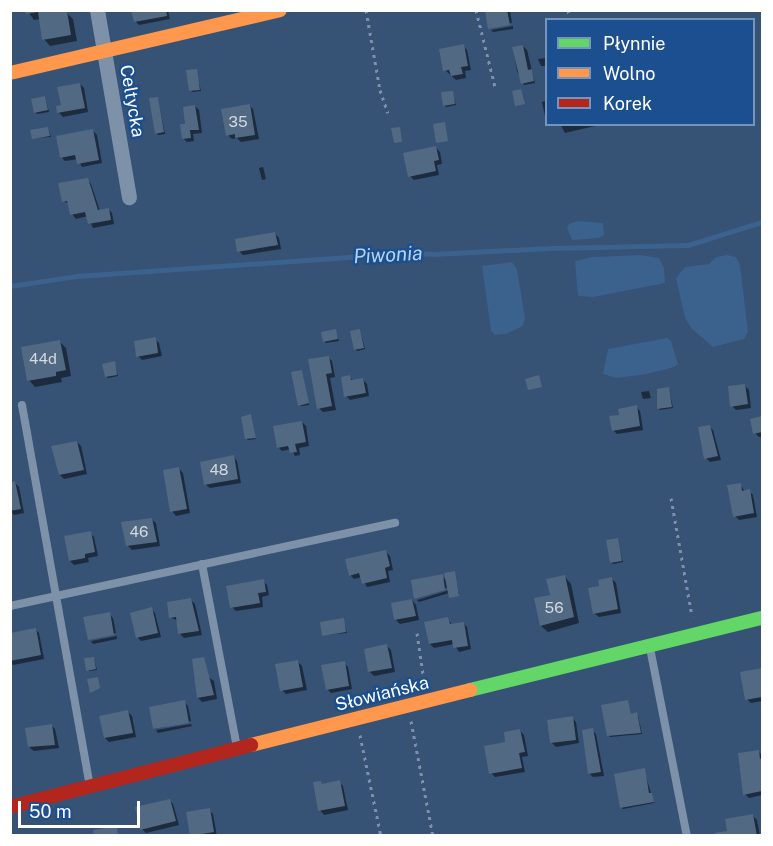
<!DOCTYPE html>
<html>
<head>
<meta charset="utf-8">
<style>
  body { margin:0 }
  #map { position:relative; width:773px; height:846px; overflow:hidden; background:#365274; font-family:"Public Sans",sans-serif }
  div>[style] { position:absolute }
  .water>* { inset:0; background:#3b618d }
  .shadow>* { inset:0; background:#0007 }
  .stream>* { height:4.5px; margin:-2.25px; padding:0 2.25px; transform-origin:2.25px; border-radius:2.25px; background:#3b618d }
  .building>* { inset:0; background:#526984 }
  .path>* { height:3px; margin-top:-1.5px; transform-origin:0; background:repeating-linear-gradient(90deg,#7d92a8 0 3px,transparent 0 7.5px) }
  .lane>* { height:8px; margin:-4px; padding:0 4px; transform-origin:4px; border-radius:4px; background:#7d92a8 }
  .street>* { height:15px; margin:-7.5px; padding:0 7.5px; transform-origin:7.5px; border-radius:7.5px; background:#7d92a8 }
  .fast>* { height:14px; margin:-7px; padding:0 7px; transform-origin:7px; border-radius:7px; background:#63d668 }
  .slow>* { height:14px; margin:-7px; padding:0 7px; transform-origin:7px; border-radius:7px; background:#ff974d }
  .jam>* { height:14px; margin:-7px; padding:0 7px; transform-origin:7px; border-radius:7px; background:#b3261e }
  span { translate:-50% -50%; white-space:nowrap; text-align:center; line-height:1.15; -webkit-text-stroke:4.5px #1b4f8f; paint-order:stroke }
  .number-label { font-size:15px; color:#d4dae0 }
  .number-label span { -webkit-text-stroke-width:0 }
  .street-label { font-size:18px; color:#fff }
  .water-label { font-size:20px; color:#b5d3f5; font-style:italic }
  .frame { position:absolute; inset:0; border:12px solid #fff; pointer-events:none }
  .legend { position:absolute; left:545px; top:18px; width:210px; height:108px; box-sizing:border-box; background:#1b4f8f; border:2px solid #7695bc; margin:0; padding:8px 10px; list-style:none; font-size:18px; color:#fff }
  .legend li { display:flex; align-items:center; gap:12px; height:30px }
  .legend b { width:30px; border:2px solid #7695bc }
  .scale { position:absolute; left:18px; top:801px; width:122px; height:27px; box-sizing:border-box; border:3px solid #fff; border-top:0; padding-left:8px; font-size:18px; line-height:21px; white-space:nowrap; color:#fff; -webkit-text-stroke:4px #1b4f8f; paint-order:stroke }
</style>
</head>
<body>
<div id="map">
  <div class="water">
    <div style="clip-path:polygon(577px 221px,603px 223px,604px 235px,599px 238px,572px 240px,567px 228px,569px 224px)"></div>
    <div style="clip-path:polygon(640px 255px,659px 258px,664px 268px,665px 283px,593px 297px,578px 296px,575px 261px,592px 257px)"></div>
    <div style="clip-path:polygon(727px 255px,736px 257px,740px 265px,748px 332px,744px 339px,713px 347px,692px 329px,685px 318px,676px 278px,685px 267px,709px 264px,716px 257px)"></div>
    <div style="clip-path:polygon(512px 262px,517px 269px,525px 318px,523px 326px,506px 334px,495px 335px,491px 331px,482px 266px)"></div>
    <div style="clip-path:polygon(667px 338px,671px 341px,678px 364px,674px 367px,647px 374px,616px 378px,603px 374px,608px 349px)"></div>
  </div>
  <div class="shadow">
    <div style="clip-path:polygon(27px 10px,66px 12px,73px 19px,77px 41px,50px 46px,44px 39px,40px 19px,34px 20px)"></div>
    <div style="clip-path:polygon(133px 10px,168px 10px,170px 19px,139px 25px,135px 21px)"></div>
    <div style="clip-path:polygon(486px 10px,510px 10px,512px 23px,490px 27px,490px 29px)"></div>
    <div style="clip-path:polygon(513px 26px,513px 29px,493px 32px,491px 30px)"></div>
    <div style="clip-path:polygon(463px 46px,467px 50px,471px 70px,465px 71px,466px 78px,456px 80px,445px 70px)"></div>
    <div style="clip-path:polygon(523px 46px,527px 50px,535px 83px,524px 85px,517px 71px,513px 48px)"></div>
    <div style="clip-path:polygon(546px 58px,546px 66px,541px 66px,538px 59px)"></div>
    <div style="clip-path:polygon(196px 70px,201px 91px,192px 92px,191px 90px)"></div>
    <div style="clip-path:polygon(80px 84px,84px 88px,88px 112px,63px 117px,59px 113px)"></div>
    <div style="clip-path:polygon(452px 92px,456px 105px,446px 107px,444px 105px)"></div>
    <div style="clip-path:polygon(45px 97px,49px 112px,37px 114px,35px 112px)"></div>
    <div style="clip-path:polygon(158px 99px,165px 134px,158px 135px,156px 133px)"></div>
    <div style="clip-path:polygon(546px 101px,546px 121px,542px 102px)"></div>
    <div style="clip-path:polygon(249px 105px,253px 109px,259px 139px,241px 142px,237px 138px,232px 139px,228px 135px)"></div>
    <div style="clip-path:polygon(195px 106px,199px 110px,202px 133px,193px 134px,194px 141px,187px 142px,183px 138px)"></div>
    <div style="clip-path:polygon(560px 124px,595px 124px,595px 126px,565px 133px)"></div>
    <div style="clip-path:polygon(48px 128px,51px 137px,34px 138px)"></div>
    <div style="clip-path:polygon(93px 131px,97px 135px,102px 163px,82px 167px,78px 159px,65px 161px,61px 157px)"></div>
    <div style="clip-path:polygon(436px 148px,440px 152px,442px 164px,437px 165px,439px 175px,414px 180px,410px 176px)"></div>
    <div style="clip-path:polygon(263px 167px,266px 179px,262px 180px,259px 168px)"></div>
    <div style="clip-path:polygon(87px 179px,91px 184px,100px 211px,108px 209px,112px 213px,114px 224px,93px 228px,88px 216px,76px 219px,72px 214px,70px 204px,63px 201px)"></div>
    <div style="clip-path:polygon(275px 234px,279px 238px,281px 249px,243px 255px,239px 251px)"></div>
    <div style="clip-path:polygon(360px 330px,365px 349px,357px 351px,355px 349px)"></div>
    <div style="clip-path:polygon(336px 331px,339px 341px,326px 343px,324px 341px)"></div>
    <div style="clip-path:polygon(155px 339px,159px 343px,162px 356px,142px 360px,138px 356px)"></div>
    <div style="clip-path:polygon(60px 342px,66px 348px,71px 376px,61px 378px,62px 382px,35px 387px,29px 380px)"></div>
    <div style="clip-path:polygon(328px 357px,332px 361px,335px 377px,330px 378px,336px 410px,323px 412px,319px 408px)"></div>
    <div style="clip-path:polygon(114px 363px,118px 376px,108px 378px,106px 376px)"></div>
    <div style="clip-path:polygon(302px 371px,309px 405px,301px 406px,299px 405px)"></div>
    <div style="clip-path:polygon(349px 377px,354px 381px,363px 380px,367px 384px,369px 396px,350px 400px,346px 396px)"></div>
    <div style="clip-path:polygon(745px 386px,749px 390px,751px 408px,736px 410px,732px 406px)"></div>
    <div style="clip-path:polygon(669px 389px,673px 408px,660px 410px,659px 409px)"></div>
    <div style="clip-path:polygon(649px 391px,651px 398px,643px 399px,641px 392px)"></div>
    <div style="clip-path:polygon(636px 407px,640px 411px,643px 430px,617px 434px,613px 430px,621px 416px)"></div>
    <div style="clip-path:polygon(251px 416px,256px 439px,248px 440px,247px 439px)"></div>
    <div style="clip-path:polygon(762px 418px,762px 437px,759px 437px,755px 433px,752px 420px)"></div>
    <div style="clip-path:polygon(302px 422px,306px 426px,309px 446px,299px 448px,300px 455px,295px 456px,291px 449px,282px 451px,278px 447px)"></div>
    <div style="clip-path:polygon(709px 426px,713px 430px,721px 460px,710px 462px,706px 458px)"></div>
    <div style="clip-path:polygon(77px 442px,81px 446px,87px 474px,64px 479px,60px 475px)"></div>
    <div style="clip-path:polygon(233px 457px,237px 461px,241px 483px,210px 488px,205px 484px)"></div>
    <div style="clip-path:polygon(179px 469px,183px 473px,190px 513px,176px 516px,172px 511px)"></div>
    <div style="clip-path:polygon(15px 483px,19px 487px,24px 513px,14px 515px,10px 511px,10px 484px)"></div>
    <div style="clip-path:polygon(740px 484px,745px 492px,749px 491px,753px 495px,757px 517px,739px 520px,735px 516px)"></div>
    <div style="clip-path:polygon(151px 519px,156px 523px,160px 546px,132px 550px,128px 546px)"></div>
    <div style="clip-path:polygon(90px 533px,94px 537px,98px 556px,88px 558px,89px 562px,74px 565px,70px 561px)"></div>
    <div style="clip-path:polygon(617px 539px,623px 562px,613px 564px,611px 563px)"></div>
    <div style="clip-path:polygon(386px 552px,390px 556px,393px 570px,388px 571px,390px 582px,367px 587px,362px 577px,354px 579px,350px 575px)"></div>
    <div style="clip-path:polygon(454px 573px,459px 594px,450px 596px,449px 593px,419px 602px,417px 600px,453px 589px,452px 586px,415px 598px,412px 581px,442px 576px,447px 581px,446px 574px)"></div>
    <div style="clip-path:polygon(565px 577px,571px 584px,579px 623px,548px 632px,541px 626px,551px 596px)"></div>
    <div style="clip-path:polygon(612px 579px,616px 583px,621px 613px,599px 617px,594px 613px,601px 587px)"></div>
    <div style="clip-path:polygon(263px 581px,267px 585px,269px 595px,262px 597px,263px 607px,236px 611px,232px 607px)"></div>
    <div style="clip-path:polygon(191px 600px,195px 604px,202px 635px,184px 638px,180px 634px,178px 621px,170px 617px)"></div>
    <div style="clip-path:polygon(412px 600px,416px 605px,419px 620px,400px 624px,396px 620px)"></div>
    <div style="clip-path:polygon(151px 609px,155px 613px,161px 637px,141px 641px,137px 637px)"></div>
    <div style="clip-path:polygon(109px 614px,113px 618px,116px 633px,90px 638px,90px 640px,85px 619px)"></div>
    <div style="clip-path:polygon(343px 619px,347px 633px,324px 635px)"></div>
    <div style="clip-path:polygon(448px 619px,452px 625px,463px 623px,467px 627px,471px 649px,459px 652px,454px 644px,434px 648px,430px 644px)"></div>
    <div style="clip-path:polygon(35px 629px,39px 633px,44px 659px,13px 665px,10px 662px,10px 634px)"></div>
    <div style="clip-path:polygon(117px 636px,117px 639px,93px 644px,91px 641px)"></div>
    <div style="clip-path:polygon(387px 646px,391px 650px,395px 672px,374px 676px,370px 672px)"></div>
    <div style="clip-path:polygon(94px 658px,97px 670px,89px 671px,88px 670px)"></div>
    <div style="clip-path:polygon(204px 659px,208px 677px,214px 681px,217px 699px,202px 702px,198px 698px)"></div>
    <div style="clip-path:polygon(298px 662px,302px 666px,307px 690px,286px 694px,282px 690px)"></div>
    <div style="clip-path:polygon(344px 663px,348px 667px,352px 689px,331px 693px,327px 689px)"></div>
    <div style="clip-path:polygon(762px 669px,762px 701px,751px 703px,747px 699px,742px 673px)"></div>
    <div style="clip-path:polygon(628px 701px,631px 715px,638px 716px,642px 734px,610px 737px,608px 735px)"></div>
    <div style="clip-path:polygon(184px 702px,188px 706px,191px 721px,154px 729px,151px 708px)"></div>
    <div style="clip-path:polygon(128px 712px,132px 716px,136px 737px,109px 742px,105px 738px)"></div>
    <div style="clip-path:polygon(572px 718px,576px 722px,579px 743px,556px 747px,552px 743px)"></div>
    <div style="clip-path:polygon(191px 724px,192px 726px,158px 733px,156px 730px)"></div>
    <div style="clip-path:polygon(51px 725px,55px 729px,59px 748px,34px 751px,29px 747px)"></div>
    <div style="clip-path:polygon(592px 730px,596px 734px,604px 776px,593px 777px,589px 773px)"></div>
    <div style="clip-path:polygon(520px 731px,524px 735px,528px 756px,522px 757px,525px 772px,495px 777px,491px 773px,507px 743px)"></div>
    <div style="clip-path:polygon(758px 751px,762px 755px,762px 795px,749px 798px,745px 794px)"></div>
    <div style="clip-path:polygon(644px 770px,654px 803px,623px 809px,621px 807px)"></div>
    <div style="clip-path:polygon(320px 782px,323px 785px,339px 782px,343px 786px,348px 810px,324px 815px,320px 810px)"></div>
    <div style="clip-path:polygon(169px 800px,173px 804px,179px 825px,146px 833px,142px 829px)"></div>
    <div style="clip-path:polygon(209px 810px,213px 814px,217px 836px,192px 836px)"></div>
    <div style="clip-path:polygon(753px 816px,757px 820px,760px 836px,717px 836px,729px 832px)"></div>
  </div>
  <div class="stream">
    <div style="left:10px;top:286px;width:68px;rotate:-8.5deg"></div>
    <div style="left:77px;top:276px;width:334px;rotate:-4deg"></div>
    <div style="left:410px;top:253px;width:23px;rotate:2deg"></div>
    <div style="left:433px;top:254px;width:118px;rotate:-2.9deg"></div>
    <div style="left:551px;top:248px;width:137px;rotate:-1.3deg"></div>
    <div style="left:688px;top:245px;width:77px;rotate:-17.3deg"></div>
  </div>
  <div class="building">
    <div style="clip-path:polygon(25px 10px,67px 11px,71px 35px,42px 40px,38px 12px,26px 14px)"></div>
    <div style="clip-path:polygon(131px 10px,166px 10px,167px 16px,134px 22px)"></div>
    <div style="clip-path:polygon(485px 10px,507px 10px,510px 25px,488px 29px)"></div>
    <div style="clip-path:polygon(464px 44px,468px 66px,461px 67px,463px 74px,451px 76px,449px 70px,443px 71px,439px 49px)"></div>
    <div style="clip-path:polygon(523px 45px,528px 70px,532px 69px,534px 81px,521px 84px,512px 47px)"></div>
    <div style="clip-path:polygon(197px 69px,200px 90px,189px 91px,186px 70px)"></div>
    <div style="clip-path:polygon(80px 83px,85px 108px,57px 113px,56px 106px,61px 105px,57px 87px)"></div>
    <div style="clip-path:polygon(521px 89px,525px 104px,515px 106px,512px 91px)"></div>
    <div style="clip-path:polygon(453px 91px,455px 104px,443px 106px,441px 92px)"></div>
    <div style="clip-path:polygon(45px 96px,48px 110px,34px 113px,31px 99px)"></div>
    <div style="clip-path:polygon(158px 97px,164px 132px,155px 134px,149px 98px)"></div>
    <div style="clip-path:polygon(250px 104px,255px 135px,235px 138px,235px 134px,226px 136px,221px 109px)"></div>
    <div style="clip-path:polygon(195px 105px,199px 130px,190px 130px,191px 138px,182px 139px,180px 124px,185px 124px,183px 107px)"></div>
    <div style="clip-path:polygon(445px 122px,448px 141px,436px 143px,433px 124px)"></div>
    <div style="clip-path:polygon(48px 127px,50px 136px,32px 139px,30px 130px)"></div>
    <div style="clip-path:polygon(400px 127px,402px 142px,394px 143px,391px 128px)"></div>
    <div style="clip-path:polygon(93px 129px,99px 160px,77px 164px,75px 155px,60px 158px,56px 136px)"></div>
    <div style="clip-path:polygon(436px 146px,439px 160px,434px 161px,436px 171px,408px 177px,403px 153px)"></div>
    <div style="clip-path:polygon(88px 178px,98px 210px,109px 208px,111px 220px,88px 224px,85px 212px,70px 215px,67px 201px,62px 202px,58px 183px)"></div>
    <div style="clip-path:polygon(275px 232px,278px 245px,237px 252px,235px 239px)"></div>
    <div style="clip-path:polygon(336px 329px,338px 339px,323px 342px,321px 332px)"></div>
    <div style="clip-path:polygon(360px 329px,364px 348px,354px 350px,350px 331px)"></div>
    <div style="clip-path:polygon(156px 337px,158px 353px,136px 357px,134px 341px)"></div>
    <div style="clip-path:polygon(60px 340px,66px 370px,56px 372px,56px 376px,27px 381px,21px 347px)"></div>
    <div style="clip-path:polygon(329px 356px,332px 373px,326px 374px,332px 406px,317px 409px,308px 359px)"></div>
    <div style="clip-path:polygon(115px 361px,117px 375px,105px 377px,102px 364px)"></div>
    <div style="clip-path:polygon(302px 370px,309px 403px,298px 406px,291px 372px)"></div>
    <div style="clip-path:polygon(350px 375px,351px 380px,363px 378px,366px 393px,344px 397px,341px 377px)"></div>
    <div style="clip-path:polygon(539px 375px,542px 387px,528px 390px,525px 379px)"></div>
    <div style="clip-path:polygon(745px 384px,748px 404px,730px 407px,728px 386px)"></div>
    <div style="clip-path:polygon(669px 387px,672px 407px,657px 409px,657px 389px)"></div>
    <div style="clip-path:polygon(637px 405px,640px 426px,612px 431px,609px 416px,619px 415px,618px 409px)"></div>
    <div style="clip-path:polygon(251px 414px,256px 438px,245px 439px,241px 417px)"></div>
    <div style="clip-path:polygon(762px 416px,762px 432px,753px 434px,750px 419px)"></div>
    <div style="clip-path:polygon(302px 421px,306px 442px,295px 444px,297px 452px,290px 453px,288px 446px,277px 448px,273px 426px)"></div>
    <div style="clip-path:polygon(710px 425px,718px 456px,704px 459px,698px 427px)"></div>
    <div style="clip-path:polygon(77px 441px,84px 470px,59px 475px,51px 446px)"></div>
    <div style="clip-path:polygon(234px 455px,238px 479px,204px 485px,200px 462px)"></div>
    <div style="clip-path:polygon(179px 467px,187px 509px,170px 512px,163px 470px)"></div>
    <div style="clip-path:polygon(15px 481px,21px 509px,10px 511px,10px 483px)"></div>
    <div style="clip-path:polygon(741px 483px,742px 491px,750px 489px,754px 513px,733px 517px,727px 485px)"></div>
    <div style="clip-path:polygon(152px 518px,157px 542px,126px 546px,121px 522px)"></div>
    <div style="clip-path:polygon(91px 531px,95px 552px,85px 554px,85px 558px,69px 561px,64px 536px)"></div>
    <div style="clip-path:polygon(618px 538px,622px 561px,610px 563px,606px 540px)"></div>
    <div style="clip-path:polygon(386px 550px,390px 566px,385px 568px,387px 578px,362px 584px,359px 573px,349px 576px,345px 559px)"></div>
    <div style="clip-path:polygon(455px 571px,459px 596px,449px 598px,444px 573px)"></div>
    <div style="clip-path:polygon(443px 574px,445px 590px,414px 599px,411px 580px)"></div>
    <div style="clip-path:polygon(565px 575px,574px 617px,540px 626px,534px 598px,550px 595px,546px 579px)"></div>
    <div style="clip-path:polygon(612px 577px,618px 609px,593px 614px,588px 588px,599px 586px,598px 580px)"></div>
    <div style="clip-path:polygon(264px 579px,266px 592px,258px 593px,260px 603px,230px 608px,226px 586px)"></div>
    <div style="clip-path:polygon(191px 598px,199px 631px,178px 634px,176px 617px,169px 618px,167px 602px)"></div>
    <div style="clip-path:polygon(412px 599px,416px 616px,394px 620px,391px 603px)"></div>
    <div style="clip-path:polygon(152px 607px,158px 633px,136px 638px,130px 613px)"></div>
    <div style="clip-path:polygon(110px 612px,114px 635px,88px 640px,83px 617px)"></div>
    <div style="clip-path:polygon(448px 617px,450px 624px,464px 622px,468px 646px,453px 648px,452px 640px,429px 644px,424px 622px)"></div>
    <div style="clip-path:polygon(344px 618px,346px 632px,322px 636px,320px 622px)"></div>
    <div style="clip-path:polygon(36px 628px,41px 655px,10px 661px,10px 633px)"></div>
    <div style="clip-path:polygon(387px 644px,392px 668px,368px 672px,364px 649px)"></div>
    <div style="clip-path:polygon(94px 657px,96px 669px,86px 671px,84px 658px)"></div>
    <div style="clip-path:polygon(204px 657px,214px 695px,197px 698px,192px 659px)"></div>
    <div style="clip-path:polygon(298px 660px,303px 687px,280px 691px,275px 664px)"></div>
    <div style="clip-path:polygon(345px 661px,349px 686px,326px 690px,321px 665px)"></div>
    <div style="clip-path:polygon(762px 668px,762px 697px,745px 700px,740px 672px)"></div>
    <div style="clip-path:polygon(98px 677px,100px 688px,90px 693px,87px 679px)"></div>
    <div style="clip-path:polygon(185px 700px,189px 723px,153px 729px,149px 707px)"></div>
    <div style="clip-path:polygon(628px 700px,631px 714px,637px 712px,641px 733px,607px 736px,601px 705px)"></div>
    <div style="clip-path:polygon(128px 710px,133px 733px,104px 738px,99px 716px)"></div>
    <div style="clip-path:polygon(573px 716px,576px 740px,550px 743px,547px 720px)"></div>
    <div style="clip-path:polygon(52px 724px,55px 745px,28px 747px,25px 728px)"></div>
    <div style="clip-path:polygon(593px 728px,601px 772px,588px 774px,582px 730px)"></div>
    <div style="clip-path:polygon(520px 729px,525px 752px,519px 753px,522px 768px,489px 774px,484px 746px,505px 742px,504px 732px)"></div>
    <div style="clip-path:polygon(759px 750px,760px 759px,762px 758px,762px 791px,743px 795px,738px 753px)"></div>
    <div style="clip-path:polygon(645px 768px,649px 793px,652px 793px,654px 802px,620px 808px,614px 774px)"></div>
    <div style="clip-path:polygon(340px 780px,345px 806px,318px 811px,313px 782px,321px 781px,322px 784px)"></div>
    <div style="clip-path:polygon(170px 799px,176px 821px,140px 830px,135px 807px)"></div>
    <div style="clip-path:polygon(210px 808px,214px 832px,190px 836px,186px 812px)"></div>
    <div style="clip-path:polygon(753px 814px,757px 836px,715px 836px,715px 833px,727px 831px,725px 819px)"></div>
    <div style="clip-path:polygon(117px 826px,118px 836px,94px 836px,93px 830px)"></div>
  </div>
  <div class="path">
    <div style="left:366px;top:10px;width:81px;rotate:80.1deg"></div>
    <div style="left:380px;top:90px;width:24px;rotate:71deg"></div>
    <div style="left:476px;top:10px;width:79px;rotate:76.1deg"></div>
    <div style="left:568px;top:10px;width:10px;rotate:79deg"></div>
    <div style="left:671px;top:498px;width:120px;rotate:79.9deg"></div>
    <div style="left:417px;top:633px;width:49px;rotate:81.7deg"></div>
    <div style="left:411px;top:721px;width:117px;rotate:79.2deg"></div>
    <div style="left:360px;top:735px;width:103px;rotate:78.3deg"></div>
  </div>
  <div class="lane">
    <div style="left:22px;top:405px;width:387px;rotate:79.9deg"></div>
    <div style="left:202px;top:564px;width:187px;rotate:79.2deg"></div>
    <div style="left:10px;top:606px;width:394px;rotate:-12.2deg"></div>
    <div style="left:650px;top:648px;width:192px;rotate:78.9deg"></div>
  </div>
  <div class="street">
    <div style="left:97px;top:10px;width:190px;rotate:80.3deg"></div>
  </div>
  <div class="fast">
    <div style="left:470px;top:690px;width:301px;rotate:-13.9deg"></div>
  </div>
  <div class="slow">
    <div style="left:10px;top:73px;width:277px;rotate:-13.1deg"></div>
    <div style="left:251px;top:745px;width:226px;rotate:-14.1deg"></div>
  </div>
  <div class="jam">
    <div style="left:10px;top:807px;width:249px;rotate:-14.4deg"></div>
  </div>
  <div class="number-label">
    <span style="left:238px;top:122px">35</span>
    <span style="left:43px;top:359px">44d</span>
    <span style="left:219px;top:470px">48</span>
    <span style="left:139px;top:532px">46</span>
    <span style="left:554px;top:608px">56</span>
  </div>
  <div class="street-label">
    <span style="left:132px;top:101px;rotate:80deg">Celtycka</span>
    <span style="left:382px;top:694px;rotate:-14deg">Słowiańska</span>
  </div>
  <div class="water-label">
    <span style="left:388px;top:255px;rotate:-3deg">Piwonia</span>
  </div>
  <div class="frame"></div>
  <ul class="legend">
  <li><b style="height:8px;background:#63d668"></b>Płynnie</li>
  <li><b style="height:8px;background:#ff974d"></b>Wolno</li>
  <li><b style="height:8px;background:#b3261e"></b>Korek</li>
  </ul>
  <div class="scale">50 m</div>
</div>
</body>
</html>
